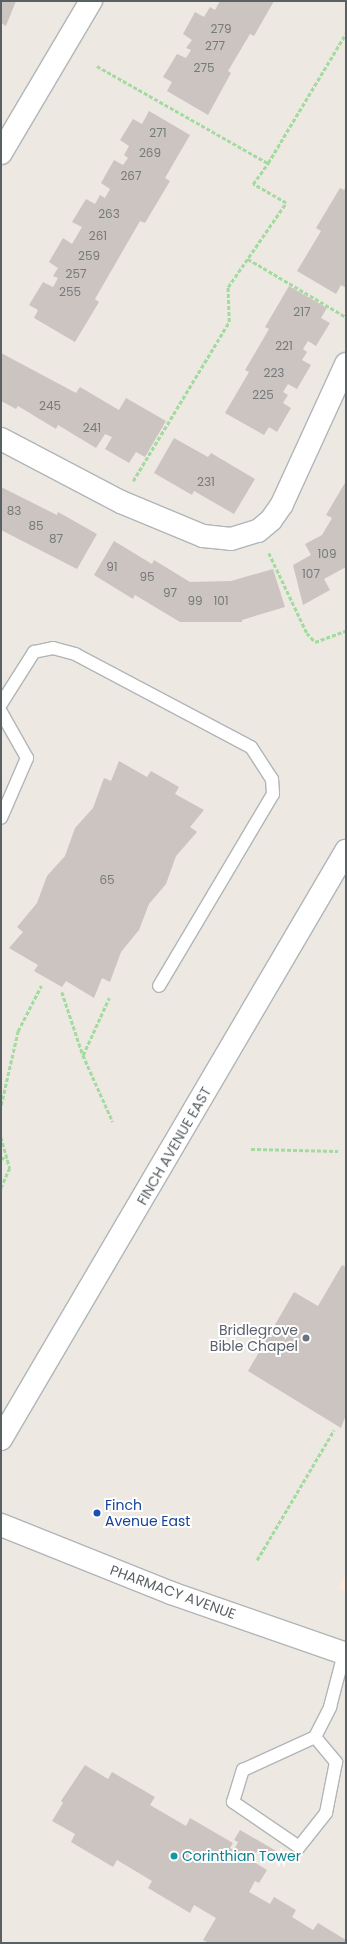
<!DOCTYPE html>
<html>
<head>
<meta charset="utf-8">
<style>
  body { margin:0 }
  #map { position:relative; width:347px; height:1944px; overflow:hidden; background:#eee8e2; font-family:Poppins,sans-serif }
  div>[style] { position:absolute }
  .commercial>* { inset:0; background:#ffe9d6 }
  .building>* { inset:0; background:#cbc4c1 }
  .path>* { height:2.5px; margin-top:-1.25px; transform-origin:0; background:repeating-linear-gradient(90deg,#a1db9e 0 4px,transparent 0 6px) }
  .roads { filter:drop-shadow(1px 0 #b0b6b8) drop-shadow(-1px 0 #b0b6b8) drop-shadow(0 1px #b0b6b8) drop-shadow(0 -1px #b0b6b8) }
  .service>* { height:12px; margin:-6px; padding:0 6px; transform-origin:6px; border-radius:6px; background:#fff }
  .minor>* { height:22px; margin:-11px; padding:0 11px; transform-origin:11px; border-radius:11px; background:#fff }
  .tertiary>* { height:22px; margin:-11px; padding:0 11px; transform-origin:11px; border-radius:11px; background:#fff }
  .secondary>* { height:22px; margin:-11px; padding:0 11px; transform-origin:11px; border-radius:11px; background:#fff }
  .dots>* { width:11px; height:11px; translate:-50% -50%; box-sizing:border-box; border:2px solid #fff; border-radius:50% }
  span { translate:-50% -50%; white-space:nowrap; text-align:center; line-height:1.15; -webkit-text-stroke:4px #fff; paint-order:stroke }
  .number-label { font-size:12px; color:#767a7b }
  .number-label span { -webkit-text-stroke-width:0 }
  .street-label { font-size:14px; color:#5a6164 }
  .worship-label { font-size:14px; color:#5b616d }
  .right { translate:-100% -50%; text-align:right }
  .transit-label { font-size:14px; color:#164399 }
  .left { translate:0 -50%; text-align:left }
  .culture-label { font-size:14px; color:#0d838f }
  .frame { position:absolute; inset:0; border:2px solid #5a6164; pointer-events:none }
</style>
</head>
<body>
<div id="map">
  <div class="commercial">
    <div style="clip-path:polygon(346px 1575px,346px 1591px,338px 1588px)"></div>
  </div>
  <div class="building">
    <div style="clip-path:polygon(1px 1px,16px 1px,6px 26px,1px 23px)"></div>
    <div style="clip-path:polygon(220px 1px,274px 1px,254px 36px,250px 34px,228px 71px,231px 73px,208px 115px,167px 91px,172px 82px,163px 77px,177px 54px,186px 58px,191px 50px,186px 48px,192px 40px,183px 34px,195px 12px,204px 17px,210px 7px,215px 10px)"></div>
    <div style="clip-path:polygon(149px 111px,190px 135px,165px 178px,170px 181px,145px 223px,140px 221px,95px 299px,99px 302px,75px 342px,34px 318px,38px 310px,29px 305px,43px 282px,53px 287px,58px 278px,53px 276px,58px 268px,49px 262px,63px 238px,72px 244px,82px 227px,72px 222px,86px 199px,95px 204px,100px 195px,105px 198px,110px 189px,101px 183px,114px 160px,123px 165px,128px 158px,124px 155px,129px 146px,120px 140px,133px 119px,142px 124px)"></div>
    <div style="clip-path:polygon(346px 186px,346px 288px,341px 285px,336px 294px,297px 271px,321px 231px,316px 228px,340px 188px,344px 190px)"></div>
    <div style="clip-path:polygon(289px 286px,327px 308px,321px 318px,330px 323px,316px 346px,308px 341px,303px 349px,307px 352px,302px 360px,311px 365px,297px 389px,288px 384px,283px 392px,288px 395px,283px 403px,291px 408px,277px 432px,269px 427px,264px 435px,225px 413px,249px 372px,245px 370px,269px 329px,265px 327px)"></div>
    <div style="clip-path:polygon(1px 353px,76px 393px,80px 387px,119px 410px,126px 398px,166px 421px,145px 457px,136px 452px,129px 463px,105px 449px,112px 437px,105px 434px,96px 448px,58px 425px,56px 429px,18px 406px,16px 409px,1px 401px)"></div>
    <div style="clip-path:polygon(174px 438px,208px 457px,211px 453px,255px 479px,234px 514px,194px 491px,192px 495px,154px 473px)"></div>
    <div style="clip-path:polygon(346px 481px,346px 567px,324px 579px,330px 590px,303px 605px,293px 565px,311px 555px,305px 544px,322px 535px,332px 518px,326px 515px)"></div>
    <div style="clip-path:polygon(1px 487px,57px 515px,58px 512px,97px 534px,77px 569px,1px 530px)"></div>
    <div style="clip-path:polygon(114px 541px,152px 564px,154px 560px,190px 582px,231px 581px,273px 569px,285px 607px,242px 620px,242px 622px,180px 622px,135px 595px,133px 599px,94px 575px)"></div>
    <div style="clip-path:polygon(119px 761px,147px 777px,151px 771px,179px 787px,175px 794px,204px 810px,190px 827px,197px 832px,176px 856px,166px 884px,149px 904px,139px 930px,121px 952px,110px 982px,102px 978px,94px 998px,66px 981px,62px 987px,34px 971px,38px 965px,9px 948px,23px 932px,17px 927px,37px 903px,47px 876px,65px 856px,75px 828px,93px 808px,104px 778px,111px 781px)"></div>
    <div style="clip-path:polygon(342px 1265px,346px 1267px,346px 1415px,341px 1428px,248px 1371px,294px 1292px,318px 1306px)"></div>
    <div style="clip-path:polygon(85px 1765px,108px 1779px,112px 1772px,155px 1797px,150px 1805px,186px 1826px,190px 1818px,233px 1843px,230px 1848px,234px 1850px,238px 1842px,234px 1840px,240px 1830px,278px 1852px,272px 1862px,256px 1852px,251px 1860px,267px 1870px,259px 1883px,255px 1881px,249px 1892px,270px 1904px,274px 1897px,296px 1910px,292px 1917px,313px 1930px,318px 1923px,346px 1940px,346px 1943px,209px 1943px,203px 1940px,216px 1918px,194px 1905px,190px 1913px,148px 1888px,152px 1881px,117px 1860px,113px 1867px,71px 1842px,75px 1834px,52px 1821px,63px 1803px,61px 1801px)"></div>
  </div>
  <div class="path">
    <div style="left:97px;top:66px;width:197px;rotate:29.6deg"></div>
    <div style="left:248px;top:259px;width:114px;rotate:30.6deg"></div>
    <div style="left:133px;top:481px;width:186px;rotate:-58.9deg"></div>
    <div style="left:229px;top:322px;width:35px;rotate:-92deg"></div>
    <div style="left:228px;top:287px;width:102px;rotate:-55.4deg"></div>
    <div style="left:286px;top:203px;width:38px;rotate:-150deg"></div>
    <div style="left:253px;top:184px;width:26px;rotate:-54deg"></div>
    <div style="left:268px;top:163px;width:152px;rotate:-59deg"></div>
    <div style="left:269px;top:553px;width:89px;rotate:64.6deg"></div>
    <div style="left:307px;top:633px;width:12px;rotate:48deg"></div>
    <div style="left:315px;top:642px;width:33px;rotate:-20deg"></div>
    <div style="left:62px;top:992px;width:66px;rotate:71.6deg"></div>
    <div style="left:83px;top:1055px;width:73px;rotate:65.9deg"></div>
    <div style="left:83px;top:1055px;width:63px;rotate:-65.5deg"></div>
    <div style="left:1px;top:1105px;width:76px;rotate:-77.1deg"></div>
    <div style="left:18px;top:1031px;width:51px;rotate:-62.9deg"></div>
    <div style="left:1px;top:1137px;width:32px;rotate:74deg"></div>
    <div style="left:10px;top:1168px;width:22px;rotate:114deg"></div>
    <div style="left:251px;top:1149px;width:87px;rotate:1.3deg"></div>
    <div style="left:1px;top:1157px;width:7px;rotate:27deg"></div>
    <div style="left:257px;top:1560px;width:151px;rotate:-59.4deg"></div>
  </div>
  <div class="roads">
    <div class="service">
      <div style="left:1px;top:704px;width:62px;rotate:-57.6deg"></div>
      <div style="left:34px;top:652px;width:19px;rotate:-12deg"></div>
      <div style="left:53px;top:648px;width:23px;rotate:15deg"></div>
      <div style="left:75px;top:654px;width:199px;rotate:27.9deg"></div>
      <div style="left:251px;top:747px;width:38px;rotate:57deg"></div>
      <div style="left:272px;top:779px;width:15px;rotate:86deg"></div>
      <div style="left:273px;top:794px;width:223px;rotate:120.7deg"></div>
      <div style="left:1px;top:712px;width:53px;rotate:60.5deg"></div>
      <div style="left:27px;top:758px;width:65px;rotate:113.4deg"></div>
      <div style="left:315px;top:1737px;width:33px;rotate:50deg"></div>
      <div style="left:336px;top:1762px;width:52px;rotate:101.1deg"></div>
      <div style="left:326px;top:1813px;width:43px;rotate:128.5deg"></div>
      <div style="left:299px;top:1847px;width:80px;rotate:-145.7deg"></div>
      <div style="left:233px;top:1802px;width:34px;rotate:-73deg"></div>
      <div style="left:243px;top:1770px;width:79px;rotate:-24.6deg"></div>
      <div style="left:315px;top:1737px;width:34px;rotate:-63deg"></div>
      <div style="left:330px;top:1707px;width:59px;rotate:-75.3deg"></div>
    </div>
    <div class="minor">
      <div style="left:1px;top:439px;width:136px;rotate:27.7deg"></div>
      <div style="left:121px;top:502px;width:89px;rotate:22.5deg"></div>
      <div style="left:203px;top:536px;width:28px;rotate:6deg"></div>
      <div style="left:231px;top:539px;width:28px;rotate:-17deg"></div>
      <div style="left:258px;top:531px;width:17px;rotate:-40deg"></div>
      <div style="left:271px;top:520px;width:19px;rotate:-55deg"></div>
      <div style="left:282px;top:504px;width:154px;rotate:-65.4deg"></div>
    </div>
    <div class="tertiary">
      <div style="left:1px;top:153px;width:177px;rotate:-59.4deg"></div>
      <div style="left:1px;top:1525px;width:183px;rotate:21.8deg"></div>
      <div style="left:171px;top:1593px;width:185px;rotate:19.2deg"></div>
    </div>
    <div class="secondary">
      <div style="left:1px;top:1439px;width:682px;rotate:-59.6deg"></div>
    </div>
  </div>
  <div class="dots">
    <div style="left:306px;top:1338px;background:#6b7280"></div>
    <div style="left:97px;top:1513px;background:#1a4fb4"></div>
    <div style="left:174px;top:1856px;background:#0f9aa8"></div>
  </div>
  <div class="number-label">
    <span style="left:221px;top:29px">279</span>
    <span style="left:215px;top:46px">277</span>
    <span style="left:204px;top:68px">275</span>
    <span style="left:158px;top:133px">271</span>
    <span style="left:150px;top:153px">269</span>
    <span style="left:131px;top:176px">267</span>
    <span style="left:109px;top:214px">263</span>
    <span style="left:98px;top:236px">261</span>
    <span style="left:89px;top:256px">259</span>
    <span style="left:76px;top:274px">257</span>
    <span style="left:70px;top:292px">255</span>
    <span style="left:302px;top:312px">217</span>
    <span style="left:284px;top:346px">221</span>
    <span style="left:274px;top:373px">223</span>
    <span style="left:263px;top:395px">225</span>
    <span style="left:50px;top:406px">245</span>
    <span style="left:92px;top:428px">241</span>
    <span style="left:206px;top:482px">231</span>
    <span style="left:14px;top:511px">83</span>
    <span style="left:36px;top:526px">85</span>
    <span style="left:56px;top:539px">87</span>
    <span style="left:327px;top:554px">109</span>
    <span style="left:112px;top:567px">91</span>
    <span style="left:311px;top:574px">107</span>
    <span style="left:147px;top:577px">95</span>
    <span style="left:170px;top:593px">97</span>
    <span style="left:195px;top:601px">99</span>
    <span style="left:221px;top:601px">101</span>
    <span style="left:107px;top:880px">65</span>
  </div>
  <div class="street-label">
    <span style="left:174px;top:1146px;rotate:-60deg">FINCH AVENUE EAST</span>
    <span style="left:173px;top:1592px;rotate:20deg">PHARMACY AVENUE</span>
  </div>
  <div class="worship-label">
    <span class="right" style="left:298px;top:1338px">Bridlegrove<br>Bible Chapel</span>
  </div>
  <div class="transit-label">
    <span class="left" style="left:105px;top:1513px">Finch<br>Avenue East</span>
  </div>
  <div class="culture-label">
    <span class="left" style="left:182px;top:1856px">Corinthian Tower</span>
  </div>
  <div class="frame"></div>
</div>
</body>
</html>
